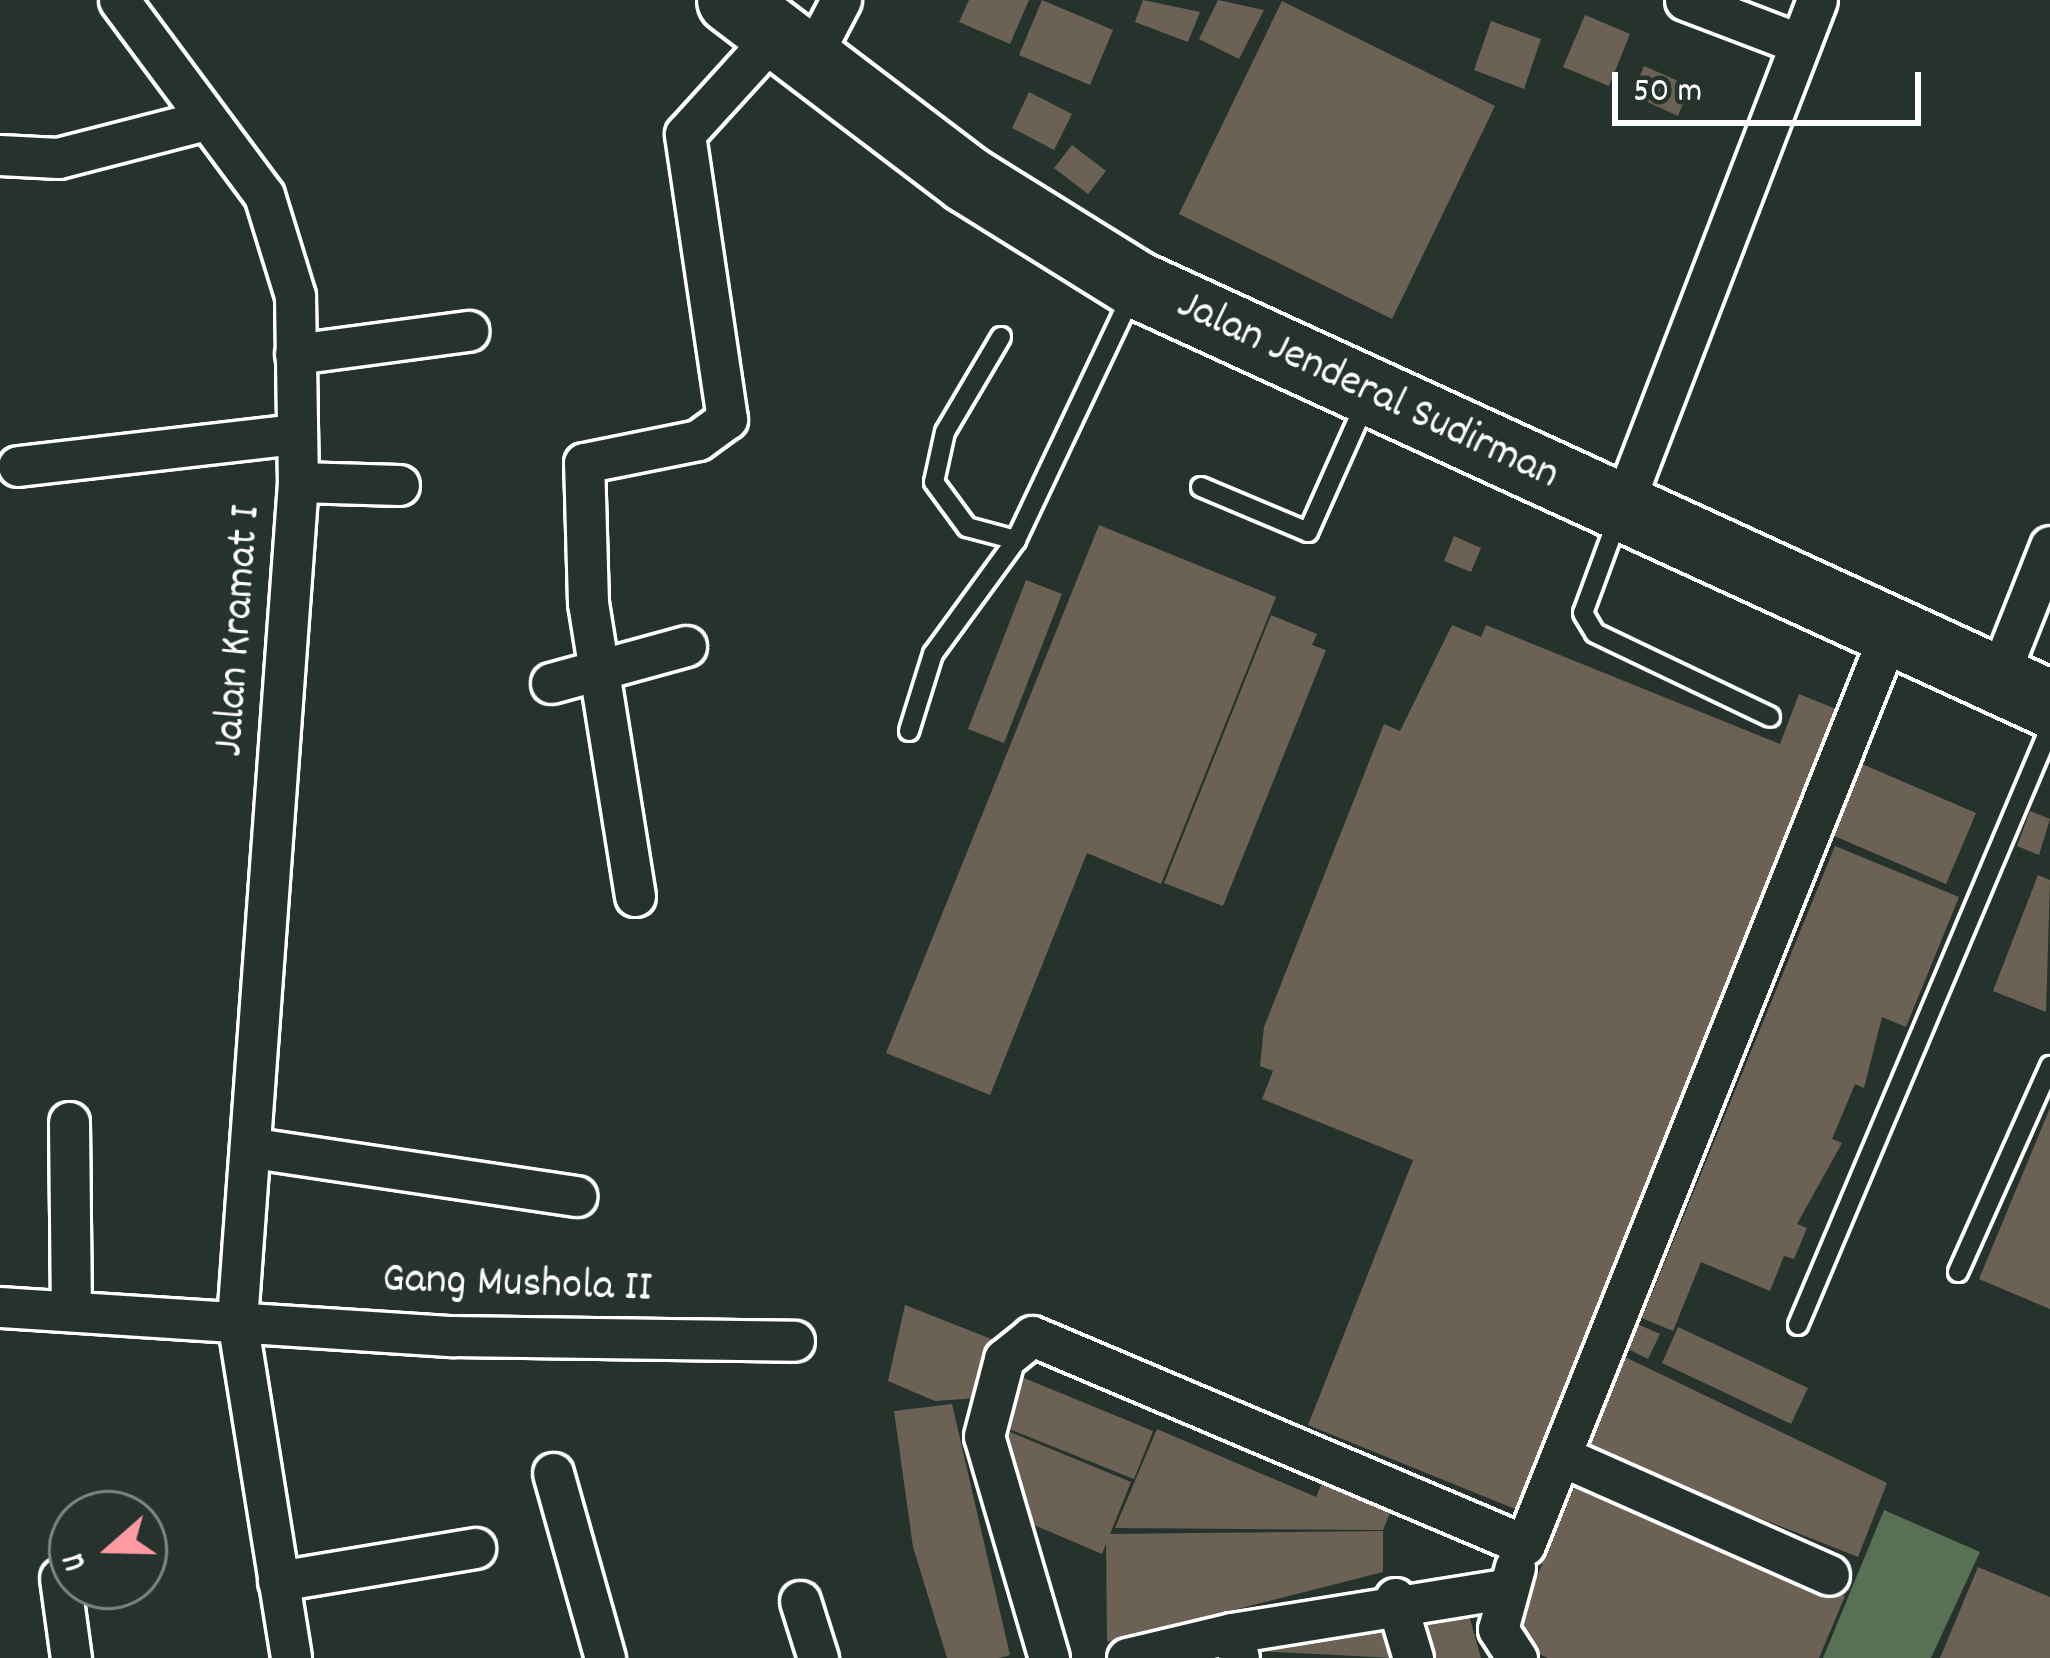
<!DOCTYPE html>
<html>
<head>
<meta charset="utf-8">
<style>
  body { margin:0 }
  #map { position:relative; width:2050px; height:1658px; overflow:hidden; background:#26332d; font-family:Dekko,sans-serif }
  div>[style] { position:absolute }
  .green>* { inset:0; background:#587054 }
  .building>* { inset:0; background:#6b6155 }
  .roads { filter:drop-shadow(3px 0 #fff) drop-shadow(-3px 0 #fff) drop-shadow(0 3px #fff) drop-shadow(0 -3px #fff) }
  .service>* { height:18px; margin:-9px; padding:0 9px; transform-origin:9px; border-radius:9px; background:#26332d }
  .minor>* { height:39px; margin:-19.5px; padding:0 19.5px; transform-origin:19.5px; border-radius:19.5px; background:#26332d }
  .trunk>* { height:66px; margin:-33px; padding:0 33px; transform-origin:33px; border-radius:33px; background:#26332d }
  span { translate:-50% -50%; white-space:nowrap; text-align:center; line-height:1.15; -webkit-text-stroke:9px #26332d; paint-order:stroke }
  .street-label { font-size:45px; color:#fff }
  .north { position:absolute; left:48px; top:1490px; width:120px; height:120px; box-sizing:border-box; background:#26332d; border:3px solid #7d8581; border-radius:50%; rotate:250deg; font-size:33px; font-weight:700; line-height:48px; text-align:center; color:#fff }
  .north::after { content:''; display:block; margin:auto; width:42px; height:54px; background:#ff9aa2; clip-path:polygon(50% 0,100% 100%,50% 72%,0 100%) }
  .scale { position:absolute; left:1612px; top:72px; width:309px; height:54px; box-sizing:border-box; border:6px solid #fff; border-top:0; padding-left:15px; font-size:36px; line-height:42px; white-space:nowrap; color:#fff; -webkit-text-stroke:9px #26332d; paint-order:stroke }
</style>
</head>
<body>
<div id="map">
  <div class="green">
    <div style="clip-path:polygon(1884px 1510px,1980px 1552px,1931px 1658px,1823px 1658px)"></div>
  </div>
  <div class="building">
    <div style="clip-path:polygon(969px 0,1029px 0,1010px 44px,959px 22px)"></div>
    <div style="clip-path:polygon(1042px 0,1113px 30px,1090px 85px,1019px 55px)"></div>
    <div style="clip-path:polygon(1143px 0,1200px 12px,1188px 42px,1135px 22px)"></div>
    <div style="clip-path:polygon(1218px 0,1264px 10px,1239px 59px,1199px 39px)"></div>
    <div style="clip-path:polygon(1282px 1px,1495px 106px,1392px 319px,1179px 214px)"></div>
    <div style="clip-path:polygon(1585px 15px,1630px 34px,1609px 86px,1563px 67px)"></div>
    <div style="clip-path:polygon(1491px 21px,1541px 39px,1524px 89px,1474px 70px)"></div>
    <div style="clip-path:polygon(1644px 66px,1690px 86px,1678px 116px,1632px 95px)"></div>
    <div style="clip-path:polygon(1029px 92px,1072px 114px,1054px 150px,1012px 128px)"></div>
    <div style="clip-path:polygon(1072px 145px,1106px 171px,1088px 194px,1054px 168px)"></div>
    <div style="clip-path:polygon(1099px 525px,1276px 597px,1161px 884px,1087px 853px,990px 1095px,886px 1053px)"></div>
    <div style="clip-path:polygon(1454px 536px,1481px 548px,1471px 572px,1444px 561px)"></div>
    <div style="clip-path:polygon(1026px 580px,1062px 594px,1004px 743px,968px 729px)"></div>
    <div style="clip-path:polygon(1271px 615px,1317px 634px,1312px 645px,1326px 650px,1223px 906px,1164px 883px)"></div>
    <div style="clip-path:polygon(1452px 625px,1481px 637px,1486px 625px,1780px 744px,1799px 694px,1836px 709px,1520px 1511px,1308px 1425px,1413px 1160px,1262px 1099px,1273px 1071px,1260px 1066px,1264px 1027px,1384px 724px,1400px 731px)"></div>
    <div style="clip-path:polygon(1862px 764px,1976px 813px,1946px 884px,1832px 835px)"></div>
    <div style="clip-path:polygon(2030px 811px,2050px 819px,2039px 855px,2017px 846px)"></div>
    <div style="clip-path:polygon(1835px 846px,1959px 897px,1906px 1027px,1882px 1017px,1864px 1088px,1855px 1084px,1832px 1139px,1842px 1143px,1797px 1224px,1807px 1228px,1794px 1259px,1784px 1256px,1770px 1291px,1701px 1262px,1673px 1331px,1642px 1318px)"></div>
    <div style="clip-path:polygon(2038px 875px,2050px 880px,2046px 1012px,1993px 991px)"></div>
    <div style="clip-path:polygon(2050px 1108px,2050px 1309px,1979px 1279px)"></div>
    <div style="clip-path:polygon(905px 1305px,999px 1342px,978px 1398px,935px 1401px,888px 1381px)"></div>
    <div style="clip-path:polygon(1635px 1323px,1660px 1334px,1648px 1359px,1624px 1347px)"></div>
    <div style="clip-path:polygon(1678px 1327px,1808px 1388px,1791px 1424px,1662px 1363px)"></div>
    <div style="clip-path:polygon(1625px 1357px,1887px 1483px,1858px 1557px,1588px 1450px)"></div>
    <div style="clip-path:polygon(1024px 1378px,1153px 1431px,1134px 1479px,1004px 1427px)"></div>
    <div style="clip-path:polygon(952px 1404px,1010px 1655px,999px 1658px,947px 1658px,913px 1547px,894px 1411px)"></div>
    <div style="clip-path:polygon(1157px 1429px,1316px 1497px,1324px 1478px,1392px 1508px,1383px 1530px,1115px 1528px)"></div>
    <div style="clip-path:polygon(1005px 1430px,1131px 1482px,1102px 1554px,1027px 1522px)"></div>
    <div style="clip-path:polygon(1576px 1483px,1845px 1596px,1819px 1658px,1548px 1658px,1510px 1642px)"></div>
    <div style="clip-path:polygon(1383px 1531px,1383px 1572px,1107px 1642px,1106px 1534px)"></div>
    <div style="clip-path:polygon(1978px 1567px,2050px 1597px,2050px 1658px,1940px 1658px)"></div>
    <div style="clip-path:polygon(1468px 1612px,1481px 1658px,1434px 1658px,1422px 1615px)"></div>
    <div style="clip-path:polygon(1383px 1621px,1394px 1658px,1256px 1651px,1331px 1625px)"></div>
  </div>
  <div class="roads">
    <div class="service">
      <div style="left:1001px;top:337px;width:110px;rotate:120.5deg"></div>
      <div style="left:945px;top:432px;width:51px;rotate:102.4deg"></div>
      <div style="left:934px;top:482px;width:56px;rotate:53.7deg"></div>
      <div style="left:967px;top:527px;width:51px;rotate:14.9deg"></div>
      <div style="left:1201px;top:487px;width:116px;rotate:22.8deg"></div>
      <div style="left:1308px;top:532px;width:142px;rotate:-66deg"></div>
      <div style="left:1618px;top:518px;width:101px;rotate:110.2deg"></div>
      <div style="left:1583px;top:613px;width:23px;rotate:59deg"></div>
      <div style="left:1595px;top:633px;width:194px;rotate:25.6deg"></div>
      <div style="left:909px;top:731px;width:81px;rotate:-72.7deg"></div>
      <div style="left:933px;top:654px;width:141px;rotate:-53.9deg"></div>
      <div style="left:1016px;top:540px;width:271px;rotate:-64.7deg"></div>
      <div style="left:1958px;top:1272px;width:226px;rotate:-65.9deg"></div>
      <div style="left:1798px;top:1325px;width:648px;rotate:-67.11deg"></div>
    </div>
    <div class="minor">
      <div style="left:119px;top:0;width:243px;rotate:53.4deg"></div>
      <div style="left:264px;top:195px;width:106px;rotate:72.9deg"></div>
      <div style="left:295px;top:296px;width:186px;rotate:89.1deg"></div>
      <div style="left:298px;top:482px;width:840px;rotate:94.16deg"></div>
      <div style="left:237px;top:1320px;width:342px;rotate:80.9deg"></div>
      <div style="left:1685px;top:0;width:123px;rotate:20.9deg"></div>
      <div style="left:810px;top:59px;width:67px;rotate:-62.3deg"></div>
      <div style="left:0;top:155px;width:58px;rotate:3deg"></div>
      <div style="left:58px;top:158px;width:149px;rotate:-14.4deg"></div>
      <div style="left:295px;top:354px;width:175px;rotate:-7.6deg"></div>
      <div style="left:18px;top:466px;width:280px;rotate:-6.6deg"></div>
      <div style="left:298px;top:482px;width:101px;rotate:1.7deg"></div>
      <div style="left:1621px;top:510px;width:546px;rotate:-68.98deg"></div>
      <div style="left:1997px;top:680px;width:144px;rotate:-68.4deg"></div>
      <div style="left:551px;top:683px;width:140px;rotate:-15.3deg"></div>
      <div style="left:635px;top:896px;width:297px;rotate:-99.1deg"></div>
      <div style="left:588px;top:603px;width:140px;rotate:-91.6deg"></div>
      <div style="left:584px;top:463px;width:116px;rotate:-11.4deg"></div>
      <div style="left:698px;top:440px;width:36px;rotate:-36deg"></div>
      <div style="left:727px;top:419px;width:288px;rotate:-98.4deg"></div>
      <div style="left:685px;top:134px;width:134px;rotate:-47.7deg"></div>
      <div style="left:69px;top:1122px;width:184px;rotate:89.4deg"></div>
      <div style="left:254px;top:1148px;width:326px;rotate:8.5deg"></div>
      <div style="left:0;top:1307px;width:453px;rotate:3.7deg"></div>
      <div style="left:452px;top:1336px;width:342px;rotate:0.8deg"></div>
      <div style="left:1561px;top:1456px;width:293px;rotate:23.9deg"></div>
      <div style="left:553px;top:1473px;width:192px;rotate:74.3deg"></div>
      <div style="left:1515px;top:1567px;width:64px;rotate:105.3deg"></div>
      <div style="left:1498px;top:1629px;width:35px;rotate:57deg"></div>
      <div style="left:60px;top:1578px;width:81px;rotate:82.2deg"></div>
      <div style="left:278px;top:1581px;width:200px;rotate:-9.5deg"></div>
      <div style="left:1395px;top:1598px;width:63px;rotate:73.3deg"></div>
      <div style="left:800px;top:1601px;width:60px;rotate:72.5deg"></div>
      <div style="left:1232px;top:1633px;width:277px;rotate:-9.2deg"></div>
      <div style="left:1049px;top:1658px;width:231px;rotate:-106.3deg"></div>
      <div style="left:984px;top:1436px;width:80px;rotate:-75.4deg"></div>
      <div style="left:1004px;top:1359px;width:36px;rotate:-39deg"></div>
      <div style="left:1032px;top:1336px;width:535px;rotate:22.97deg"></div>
      <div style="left:1525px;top:1545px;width:983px;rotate:-68.21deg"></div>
      <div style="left:1127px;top:1658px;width:108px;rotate:-13.4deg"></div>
      <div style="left:1232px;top:1633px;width:25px;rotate:74deg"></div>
    </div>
    <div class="trunk">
      <div style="left:731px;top:0;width:298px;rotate:37.2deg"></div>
      <div style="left:968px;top:180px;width:199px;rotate:31.9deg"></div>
      <div style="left:1137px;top:285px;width:1005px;rotate:24.65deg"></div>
    </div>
  </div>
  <div class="street-label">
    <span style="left:1367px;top:392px;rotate:25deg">Jalan Jenderal Sudirman</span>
    <span style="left:240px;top:631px;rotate:-86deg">Jalan Kramat I</span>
    <span style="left:517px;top:1286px;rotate:2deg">Gang Mushola II</span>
  </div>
  <div class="north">U</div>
  <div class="scale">50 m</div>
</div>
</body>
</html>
